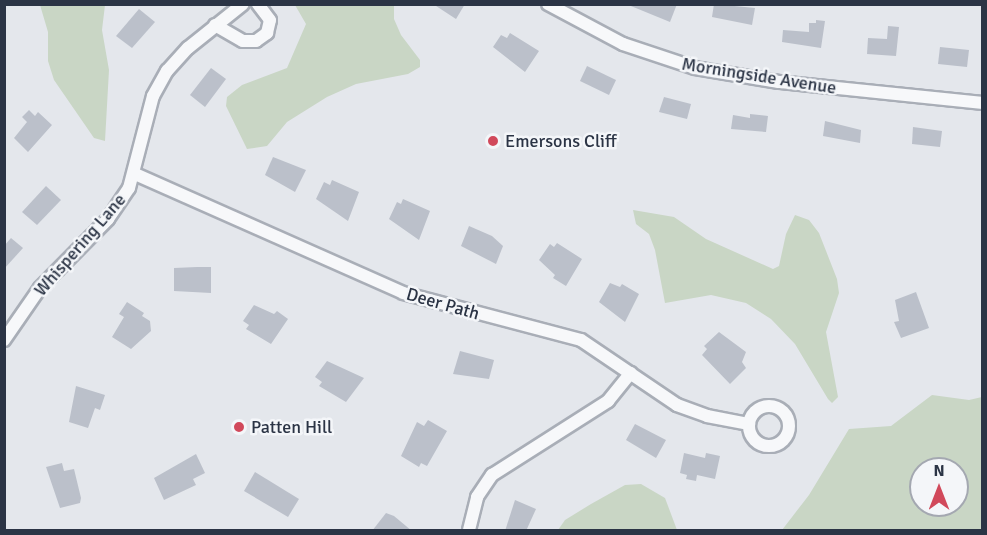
<!DOCTYPE html>
<html>
<head>
<meta charset="utf-8">
<style>
  body { margin:0 }
  #map { position:relative; width:987px; height:535px; overflow:hidden; background:#e4e7ec; font-family:Signika,sans-serif }
  div>[style] { position:absolute }
  .green>* { inset:0; background:#c9d6c5 }
  .building>* { inset:0; background:#bbc0ca }
  .roads { filter:drop-shadow(2px 0 #a9aeb7) drop-shadow(-2px 0 #a9aeb7) drop-shadow(0 2px #a9aeb7) drop-shadow(0 -2px #a9aeb7) }
  .minor>* { height:12px; margin:-6px; padding:0 6px; transform-origin:6px; border-radius:6px; background:#f7f8fa }
  .minor>.ring { margin:-6px; padding:0; box-sizing:content-box; background:none; border:12px solid #f7f8fa; border-radius:50% }
  .dots>* { width:16px; height:16px; translate:-50% -50%; box-sizing:border-box; border:3px solid #f4f6f9; border-radius:50% }
  span { translate:-50% -50%; white-space:nowrap; text-align:center; line-height:1.15; -webkit-text-stroke:5px #f4f6f9; paint-order:stroke }
  .street-label { font-size:18px; color:#2b3445 }
  .poi-label { font-size:18px; color:#2b3445 }
  .left { translate:0 -50%; text-align:left }
  .frame { position:absolute; inset:0; border:6px solid #2b3445; pointer-events:none }
  .north { position:absolute; left:909px; top:457px; width:60px; height:60px; box-sizing:border-box; background:#f4f6f9; border:2px solid #a4a8b1; border-radius:50%; rotate:0deg; font-size:16px; font-weight:700; line-height:24px; text-align:center; color:#2b3445 }
  .north::after { content:''; display:block; margin:auto; width:21px; height:27px; background:#d1495b; clip-path:polygon(50% 0,100% 100%,50% 72%,0 100%) }
</style>
</head>
<body>
<div id="map">
  <div class="green">
    <div style="clip-path:polygon(40px 5px,105px 5px,102px 30px,109px 70px,105px 141px,94px 138px,54px 80px,48px 61px,48px 32px)"></div>
    <div style="clip-path:polygon(295px 5px,394px 5px,394px 19px,401px 35px,420px 60px,420px 67px,408px 74px,356px 84px,327px 97px,287px 122px,267px 146px,247px 149px,226px 106px,227px 97px,242px 85px,287px 68px,306px 24px)"></div>
    <div style="clip-path:polygon(633px 210px,674px 217px,706px 239px,773px 269px,779px 266px,786px 234px,795px 215px,809px 220px,819px 233px,837px 279px,839px 293px,826px 332px,838px 397px,832px 403px,828px 399px,795px 344px,771px 319px,746px 303px,711px 295px,665px 303px,655px 250px,649px 234px,636px 224px)"></div>
    <div style="clip-path:polygon(evenodd,932px 395px,969px 400px,982px 397px,982px 530px,782px 530px,809px 495px,849px 429px,891px 426px,932px 395px,921px 469px,957px 469px,957px 505px,921px 505px,921px 469px)"></div>
    <div style="clip-path:polygon(641px 484px,665px 498px,677px 530px,558px 530px,565px 520px,591px 504px,625px 485px)"></div>
  </div>
  <div class="building">
    <div style="clip-path:polygon(433px 4px,465px 4px,456px 19px)"></div>
    <div style="clip-path:polygon(626px 4px,677px 4px,670px 22px)"></div>
    <div style="clip-path:polygon(714px 4px,755px 8px,752px 25px,712px 17px)"></div>
    <div style="clip-path:polygon(139px 9px,155px 22px,132px 48px,116px 36px)"></div>
    <div style="clip-path:polygon(816px 20px,825px 21px,821px 48px,782px 42px,783px 30px,809px 32px,809px 23px,816px 23px)"></div>
    <div style="clip-path:polygon(888px 26px,899px 27px,896px 56px,867px 54px,868px 38px,887px 39px)"></div>
    <div style="clip-path:polygon(510px 33px,539px 51px,525px 72px,493px 47px,501px 35px,507px 38px)"></div>
    <div style="clip-path:polygon(940px 47px,969px 50px,967px 67px,938px 64px)"></div>
    <div style="clip-path:polygon(587px 66px,616px 80px,609px 95px,580px 81px)"></div>
    <div style="clip-path:polygon(211px 68px,226px 79px,205px 107px,190px 95px)"></div>
    <div style="clip-path:polygon(664px 97px,691px 104px,687px 119px,659px 112px)"></div>
    <div style="clip-path:polygon(29px 110px,35px 116px,38px 112px,52px 125px,28px 152px,14px 138px,27px 122px,22px 117px)"></div>
    <div style="clip-path:polygon(750px 114px,768px 116px,766px 132px,731px 129px,733px 115px,750px 118px)"></div>
    <div style="clip-path:polygon(825px 121px,861px 130px,860px 143px,823px 136px)"></div>
    <div style="clip-path:polygon(913px 127px,942px 131px,940px 147px,912px 144px)"></div>
    <div style="clip-path:polygon(273px 157px,306px 170px,295px 192px,265px 175px)"></div>
    <div style="clip-path:polygon(332px 180px,359px 192px,348px 221px,316px 199px,324px 182px,330px 185px)"></div>
    <div style="clip-path:polygon(46px 186px,61px 200px,37px 225px,22px 212px)"></div>
    <div style="clip-path:polygon(403px 199px,430px 211px,419px 240px,389px 219px,397px 202px,401px 204px)"></div>
    <div style="clip-path:polygon(469px 226px,492px 236px,503px 246px,496px 264px,461px 246px)"></div>
    <div style="clip-path:polygon(11px 238px,23px 248px,4px 269px,4px 246px)"></div>
    <div style="clip-path:polygon(557px 243px,582px 259px,566px 286px,553px 278px,555px 275px,539px 260px,550px 244px,554px 247px)"></div>
    <div style="clip-path:polygon(197px 267px,211px 267px,211px 293px,174px 291px,174px 268px)"></div>
    <div style="clip-path:polygon(610px 283px,620px 287px,622px 284px,639px 294px,625px 322px,599px 302px)"></div>
    <div style="clip-path:polygon(916px 292px,929px 328px,901px 338px,894px 322px,899px 321px,895px 300px)"></div>
    <div style="clip-path:polygon(127px 302px,144px 313px,142px 316px,150px 321px,151px 331px,131px 349px,112px 337px,124px 317px,119px 314px)"></div>
    <div style="clip-path:polygon(254px 305px,274px 314px,277px 311px,288px 319px,271px 344px,246px 329px,249px 325px,243px 321px)"></div>
    <div style="clip-path:polygon(719px 332px,746px 352px,742px 362px,746px 368px,730px 384px,702px 355px,707px 349px,704px 346px)"></div>
    <div style="clip-path:polygon(460px 351px,494px 360px,489px 379px,453px 374px)"></div>
    <div style="clip-path:polygon(327px 361px,364px 378px,346px 402px,319px 386px,322px 382px,315px 377px)"></div>
    <div style="clip-path:polygon(76px 386px,105px 395px,100px 410px,95px 408px,88px 428px,69px 422px)"></div>
    <div style="clip-path:polygon(428px 420px,447px 431px,427px 466px,421px 463px,419px 467px,401px 456px,417px 422px,424px 426px)"></div>
    <div style="clip-path:polygon(635px 424px,666px 440px,656px 458px,626px 440px)"></div>
    <div style="clip-path:polygon(684px 453px,705px 458px,706px 453px,720px 456px,715px 479px,697px 475px,696px 481px,686px 479px,687px 475px,680px 473px)"></div>
    <div style="clip-path:polygon(196px 454px,205px 473px,193px 479px,196px 485px,164px 500px,154px 478px)"></div>
    <div style="clip-path:polygon(62px 463px,64px 471px,74px 469px,81px 498px,80px 503px,60px 508px,46px 467px)"></div>
    <div style="clip-path:polygon(255px 472px,299px 499px,288px 517px,244px 491px)"></div>
    <div style="clip-path:polygon(515px 500px,536px 509px,526px 531px,505px 531px)"></div>
    <div style="clip-path:polygon(386px 513px,394px 516px,412px 531px,372px 531px)"></div>
  </div>
  <div class="roads">
    <div class="minor">
      <div style="left:548px;top:4px;width:85px;rotate:28.1deg"></div>
      <div style="left:623px;top:44px;width:76px;rotate:18.4deg"></div>
      <div style="left:695px;top:68px;width:85px;rotate:9.5deg"></div>
      <div style="left:779px;top:82px;width:204px;rotate:5.9deg"></div>
      <div style="left:215px;top:25px;width:32px;rotate:30deg"></div>
      <div style="left:243px;top:41px;width:13px"></div>
      <div style="left:256px;top:41px;width:14px;rotate:-36deg"></div>
      <div style="left:267px;top:33px;width:13px;rotate:-77deg"></div>
      <div style="left:270px;top:20px;width:20px;rotate:-127deg"></div>
      <div style="left:135px;top:174px;width:293px;rotate:23.9deg"></div>
      <div style="left:403px;top:293px;width:184px;rotate:14.8deg"></div>
      <div style="left:581px;top:340px;width:116px;rotate:34.1deg"></div>
      <div style="left:677px;top:405px;width:32px;rotate:20deg"></div>
      <div style="left:707px;top:416px;width:43px;rotate:10.8deg"></div>
      <div style="left:4px;top:340px;width:63px;rotate:-55.3deg"></div>
      <div style="left:40px;top:288px;width:97px;rotate:-45.4deg"></div>
      <div style="left:108px;top:219px;width:37px;rotate:-56deg"></div>
      <div style="left:129px;top:188px;width:95px;rotate:-75.4deg"></div>
      <div style="left:153px;top:96px;width:29px;rotate:-61deg"></div>
      <div style="left:167px;top:71px;width:31px;rotate:-48deg"></div>
      <div style="left:188px;top:48px;width:70px;rotate:-38.7deg"></div>
      <div class="ring" style="left:749px;top:406px;width:28px;height:28px"></div>
      <div style="left:469px;top:530px;width:34px;rotate:-76deg"></div>
      <div style="left:477px;top:497px;width:27px;rotate:-56deg"></div>
      <div style="left:492px;top:475px;width:138px;rotate:-32.5deg"></div>
      <div style="left:608px;top:401px;width:36px;rotate:-51deg"></div>
    </div>
  </div>
  <div class="dots">
    <div style="left:493px;top:141px;background:#d1495b"></div>
    <div style="left:239px;top:427px;background:#d1495b"></div>
  </div>
  <div class="street-label">
    <span style="left:759px;top:76px;rotate:9deg">Morningside Avenue</span>
    <span style="left:80px;top:245px;rotate:-49deg">Whispering Lane</span>
    <span style="left:443px;top:304px;rotate:16deg">Deer Path</span>
  </div>
  <div class="poi-label">
    <span class="left" style="left:505px;top:141px">Emersons Cliff</span>
    <span class="left" style="left:251px;top:427px">Patten Hill</span>
  </div>
  <div class="frame"></div>
  <div class="north">N</div>
</div>
</body>
</html>
